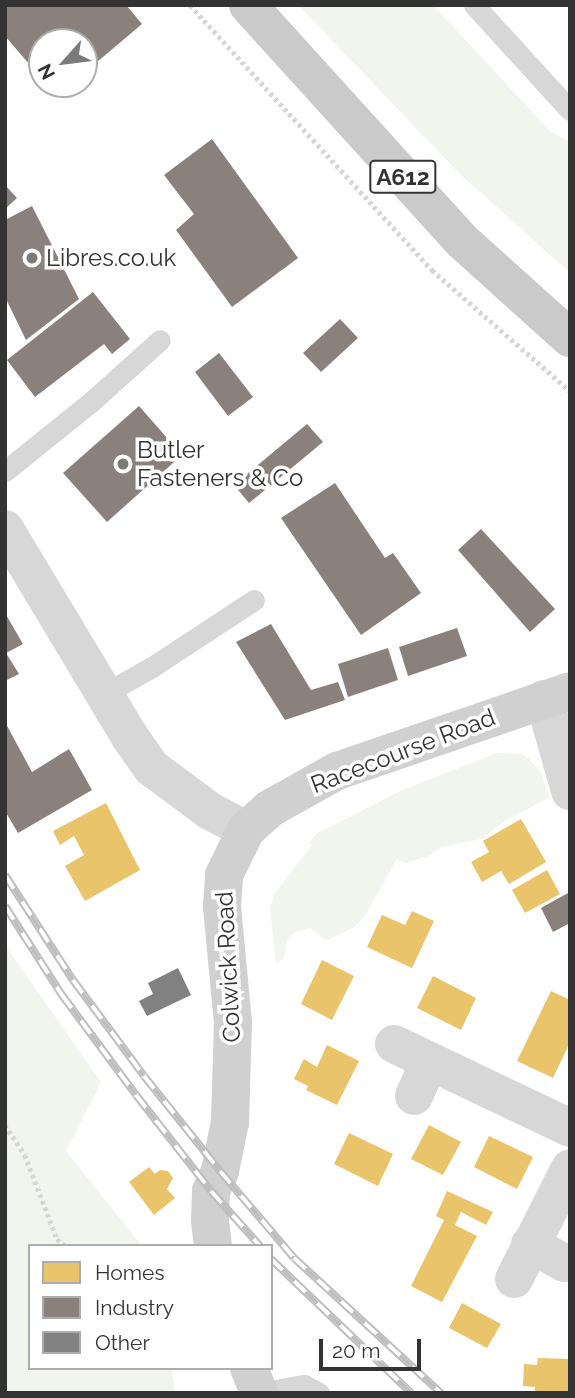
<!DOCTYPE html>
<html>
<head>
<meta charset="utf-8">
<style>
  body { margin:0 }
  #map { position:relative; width:575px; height:1398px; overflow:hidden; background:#fff; font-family:Raleway,sans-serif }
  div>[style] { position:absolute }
  .green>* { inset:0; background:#f1f5ed }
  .homes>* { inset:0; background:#e9c46a }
  .industry>* { inset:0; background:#8a817c }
  .building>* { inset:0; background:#818181 }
  .path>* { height:4.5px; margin-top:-2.25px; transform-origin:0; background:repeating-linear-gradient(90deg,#d6d6d6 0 3.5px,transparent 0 7px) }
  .lane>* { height:21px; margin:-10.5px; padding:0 10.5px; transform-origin:10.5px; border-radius:10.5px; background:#d7d7d7 }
  .street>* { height:38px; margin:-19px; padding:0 19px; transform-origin:19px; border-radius:19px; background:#d7d7d7 }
  .secondary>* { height:38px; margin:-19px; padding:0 19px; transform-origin:19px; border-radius:19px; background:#d0d0d0 }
  .primary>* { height:38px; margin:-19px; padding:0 19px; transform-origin:19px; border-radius:19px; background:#cacaca }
  .rail>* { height:8px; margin-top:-4px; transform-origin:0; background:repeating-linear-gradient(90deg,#fff 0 16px,#bebebe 0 32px); box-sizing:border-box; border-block:2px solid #bebebe }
  .dots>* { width:19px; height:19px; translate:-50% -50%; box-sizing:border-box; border:4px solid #fff; border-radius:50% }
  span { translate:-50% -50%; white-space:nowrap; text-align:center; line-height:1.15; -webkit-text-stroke:7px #fff; paint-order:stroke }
  .shield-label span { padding:2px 5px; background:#fff; border:2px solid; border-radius:5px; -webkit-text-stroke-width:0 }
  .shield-label { font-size:23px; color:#333; font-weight:700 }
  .poi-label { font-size:24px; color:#333 }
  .left { translate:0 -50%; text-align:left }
  .street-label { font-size:24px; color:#333 }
  .frame { position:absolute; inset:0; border:7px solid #333; pointer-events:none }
  .legend { position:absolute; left:28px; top:1244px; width:245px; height:126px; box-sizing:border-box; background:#fff; border:2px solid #adadad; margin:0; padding:9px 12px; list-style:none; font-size:21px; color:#333 }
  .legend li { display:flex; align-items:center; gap:14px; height:35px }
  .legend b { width:35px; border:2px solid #adadad }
  .north { position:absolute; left:28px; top:28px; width:70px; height:70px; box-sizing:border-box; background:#fff; border:2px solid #adadad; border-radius:50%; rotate:242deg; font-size:19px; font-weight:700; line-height:28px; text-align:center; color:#333 }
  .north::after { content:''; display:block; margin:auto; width:24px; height:32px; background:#7a7a7a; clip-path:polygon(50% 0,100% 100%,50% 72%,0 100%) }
  .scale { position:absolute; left:319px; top:1339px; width:102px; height:32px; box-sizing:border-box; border:4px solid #333; border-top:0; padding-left:9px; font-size:21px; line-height:24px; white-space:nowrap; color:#333; -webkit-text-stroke:5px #fff; paint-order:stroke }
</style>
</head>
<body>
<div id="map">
  <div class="green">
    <div style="clip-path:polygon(298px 5px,433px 5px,550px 131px,570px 142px,570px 273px,460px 174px)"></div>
    <div style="clip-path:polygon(497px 753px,522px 754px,528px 758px,540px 771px,550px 797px,505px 821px,481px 839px,442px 847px,431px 855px,405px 863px,397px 859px,365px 916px,354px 927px,326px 941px,310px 928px,295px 932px,288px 938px,284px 958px,276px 964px,270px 908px,275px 893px,312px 845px,310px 841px,316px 834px,400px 791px)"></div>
    <div style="clip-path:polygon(5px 945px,101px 1082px,66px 1151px,142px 1246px,30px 1246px,30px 1368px,172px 1368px,175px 1393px,5px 1393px)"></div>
  </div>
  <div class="homes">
    <div style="clip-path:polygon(106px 803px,140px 870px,85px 901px,65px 866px,84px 855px,74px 836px,60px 845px,53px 831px)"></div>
    <div style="clip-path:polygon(521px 819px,546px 862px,509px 884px,501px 871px,482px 882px,471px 862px,489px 852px,483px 841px)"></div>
    <div style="clip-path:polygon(547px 870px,560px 894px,525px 913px,512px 890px)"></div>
    <div style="clip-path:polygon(412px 911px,434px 921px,412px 968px,367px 947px,382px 915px,405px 925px)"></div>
    <div style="clip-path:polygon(322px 960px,354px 976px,332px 1020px,301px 1004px)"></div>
    <div style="clip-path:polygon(433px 976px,476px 998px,461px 1030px,417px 1008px)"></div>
    <div style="clip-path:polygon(551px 991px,570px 1000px,570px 1042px,553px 1078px,517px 1061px)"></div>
    <div style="clip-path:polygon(327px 1045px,359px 1061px,337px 1105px,306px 1090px,308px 1086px,294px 1079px,304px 1059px,317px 1067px)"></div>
    <div style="clip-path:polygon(429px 1125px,461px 1142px,443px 1175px,411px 1159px)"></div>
    <div style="clip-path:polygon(349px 1133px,393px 1154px,378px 1186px,334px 1164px)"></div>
    <div style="clip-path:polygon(489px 1136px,533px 1157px,517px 1189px,474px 1167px)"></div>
    <div style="clip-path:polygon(149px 1167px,155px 1174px,160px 1170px,168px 1171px,173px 1178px,167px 1189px,175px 1198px,154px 1215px,129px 1182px)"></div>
    <div style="clip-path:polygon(447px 1191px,493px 1212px,486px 1225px,461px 1212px,455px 1225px,477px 1236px,442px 1302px,411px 1286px,444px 1220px,436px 1216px)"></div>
    <div style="clip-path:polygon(462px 1303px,501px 1324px,487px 1348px,449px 1328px)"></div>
    <div style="clip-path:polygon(538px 1358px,570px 1359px,570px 1393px,535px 1393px,535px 1387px,523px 1386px,524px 1364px,537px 1365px)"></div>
  </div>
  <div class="industry">
    <div style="clip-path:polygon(5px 5px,126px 5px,142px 24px,84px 73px,84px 42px,42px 42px,42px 79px,5px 36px)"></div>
    <div style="clip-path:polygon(46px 84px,71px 84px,57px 97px)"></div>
    <div style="clip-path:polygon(212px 139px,298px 258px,232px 307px,176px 230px,194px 214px,164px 175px)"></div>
    <div style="clip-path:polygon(5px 185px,17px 198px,5px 209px)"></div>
    <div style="clip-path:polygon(32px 206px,79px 299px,26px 340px,5px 297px,5px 220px)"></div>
    <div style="clip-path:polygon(93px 292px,130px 339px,112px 354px,104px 344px,35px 397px,7px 360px)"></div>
    <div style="clip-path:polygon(340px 319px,358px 338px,321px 372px,303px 353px)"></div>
    <div style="clip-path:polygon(219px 353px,253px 397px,228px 416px,195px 372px)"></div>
    <div style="clip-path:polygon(139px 406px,182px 455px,107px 522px,63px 473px)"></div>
    <div style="clip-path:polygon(307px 424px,323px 442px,249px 503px,234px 485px)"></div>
    <div style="clip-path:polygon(335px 483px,385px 558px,393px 553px,421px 593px,361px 635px,281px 518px)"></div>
    <div style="clip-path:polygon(481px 529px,555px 609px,530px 632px,458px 550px)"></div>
    <div style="clip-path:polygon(5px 613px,23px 644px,6px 653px,19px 674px,5px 681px)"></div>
    <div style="clip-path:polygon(271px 624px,311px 690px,338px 682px,345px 700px,285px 720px,236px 642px)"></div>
    <div style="clip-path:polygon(457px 628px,467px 656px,408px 676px,399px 647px)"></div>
    <div style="clip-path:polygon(388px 648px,398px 680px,348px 697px,338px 664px)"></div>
    <div style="clip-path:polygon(5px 722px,32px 772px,69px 749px,92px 790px,18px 833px,5px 811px)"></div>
    <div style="clip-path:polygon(568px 893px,570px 923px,553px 932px,541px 908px)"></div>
  </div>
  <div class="building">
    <div style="clip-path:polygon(178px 968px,191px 995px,147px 1016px,139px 1001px,153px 994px,148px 983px)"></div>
  </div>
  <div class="path">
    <div style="left:190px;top:5px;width:359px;rotate:47.6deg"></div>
    <div style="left:432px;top:270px;width:184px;rotate:41.2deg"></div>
    <div style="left:5px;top:1125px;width:36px;rotate:56deg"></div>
    <div style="left:25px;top:1155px;width:90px;rotate:69.1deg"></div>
    <div style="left:57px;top:1239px;width:11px;rotate:41deg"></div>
  </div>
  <div class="lane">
    <div style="left:474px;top:5px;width:142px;rotate:47.6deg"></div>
    <div style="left:5px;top:471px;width:112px;rotate:-38.8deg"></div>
    <div style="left:92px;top:401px;width:91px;rotate:-41.9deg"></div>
    <div style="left:104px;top:694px;width:55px;rotate:-29.4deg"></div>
    <div style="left:152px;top:667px;width:122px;rotate:-33.3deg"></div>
    <div style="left:259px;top:1393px;width:46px;rotate:-10.1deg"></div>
    <div style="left:304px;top:1385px;width:17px;rotate:28deg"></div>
  </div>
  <div class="street">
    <div style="left:5px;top:529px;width:243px;rotate:59deg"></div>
    <div style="left:130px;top:737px;width:38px;rotate:55deg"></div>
    <div style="left:152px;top:768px;width:72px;rotate:36.6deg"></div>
    <div style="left:210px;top:811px;width:41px;rotate:27.8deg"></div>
    <div style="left:544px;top:699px;width:96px;rotate:74.2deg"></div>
    <div style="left:394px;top:1044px;width:195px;rotate:25.5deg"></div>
    <div style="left:414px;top:1096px;width:36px;rotate:-66deg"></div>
    <div style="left:530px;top:1244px;width:39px;rotate:29deg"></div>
    <div style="left:514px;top:1279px;width:124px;rotate:-63.2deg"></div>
  </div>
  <div class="secondary">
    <div style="left:213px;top:1246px;width:26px;rotate:-97deg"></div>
    <div style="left:210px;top:1220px;width:29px;rotate:-88deg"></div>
    <div style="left:211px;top:1191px;width:22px;rotate:-66deg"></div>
    <div style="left:220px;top:1171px;width:50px;rotate:-78.5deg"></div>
    <div style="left:230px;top:1122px;width:99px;rotate:-88.3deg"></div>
    <div style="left:233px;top:1023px;width:118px;rotate:-95.4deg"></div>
    <div style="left:222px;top:906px;width:31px;rotate:-86deg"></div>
    <div style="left:224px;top:875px;width:50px;rotate:-63.9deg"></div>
    <div style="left:246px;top:830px;width:31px;rotate:-42deg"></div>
    <div style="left:269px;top:809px;width:78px;rotate:-29.2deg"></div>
    <div style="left:337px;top:771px;width:246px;rotate:-18.9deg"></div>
    <div style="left:249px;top:1368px;width:27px;rotate:68deg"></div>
  </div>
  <div class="primary">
    <div style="left:248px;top:5px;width:317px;rotate:47.8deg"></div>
    <div style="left:461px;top:240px;width:147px;rotate:42deg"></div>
  </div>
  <div class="rail">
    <div style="left:5px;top:875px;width:125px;rotate:57.1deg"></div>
    <div style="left:73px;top:980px;width:119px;rotate:53.5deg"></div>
    <div style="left:144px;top:1076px;width:122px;rotate:51.3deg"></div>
    <div style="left:220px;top:1171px;width:114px;rotate:49.6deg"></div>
    <div style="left:294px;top:1258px;width:200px;rotate:42.6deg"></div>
    <div style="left:5px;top:906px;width:106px;rotate:57.4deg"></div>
    <div style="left:62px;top:995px;width:124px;rotate:53.5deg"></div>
    <div style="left:136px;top:1095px;width:122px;rotate:52deg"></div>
    <div style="left:211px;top:1191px;width:74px;rotate:48.3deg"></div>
    <div style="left:271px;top:1259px;width:194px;rotate:43.7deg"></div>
  </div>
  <div class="dots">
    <div style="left:32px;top:258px;background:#7a7a7a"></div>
    <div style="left:123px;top:464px;background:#7a7a7a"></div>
  </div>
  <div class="shield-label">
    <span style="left:403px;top:177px">A612</span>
  </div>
  <div class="poi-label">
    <span class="left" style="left:46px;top:258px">Libres.co.uk</span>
    <span class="left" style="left:137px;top:464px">Butler<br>Fasteners &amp; Co</span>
  </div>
  <div class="street-label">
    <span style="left:403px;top:751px;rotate:-21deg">Racecourse Road</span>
    <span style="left:228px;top:967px;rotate:-93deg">Colwick Road</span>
  </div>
  <div class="frame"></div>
  <ul class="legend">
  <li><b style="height:19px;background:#e9c46a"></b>Homes</li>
  <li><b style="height:19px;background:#8a817c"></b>Industry</li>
  <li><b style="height:19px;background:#818181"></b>Other</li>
  </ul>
  <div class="north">N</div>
  <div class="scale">20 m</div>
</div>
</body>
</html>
